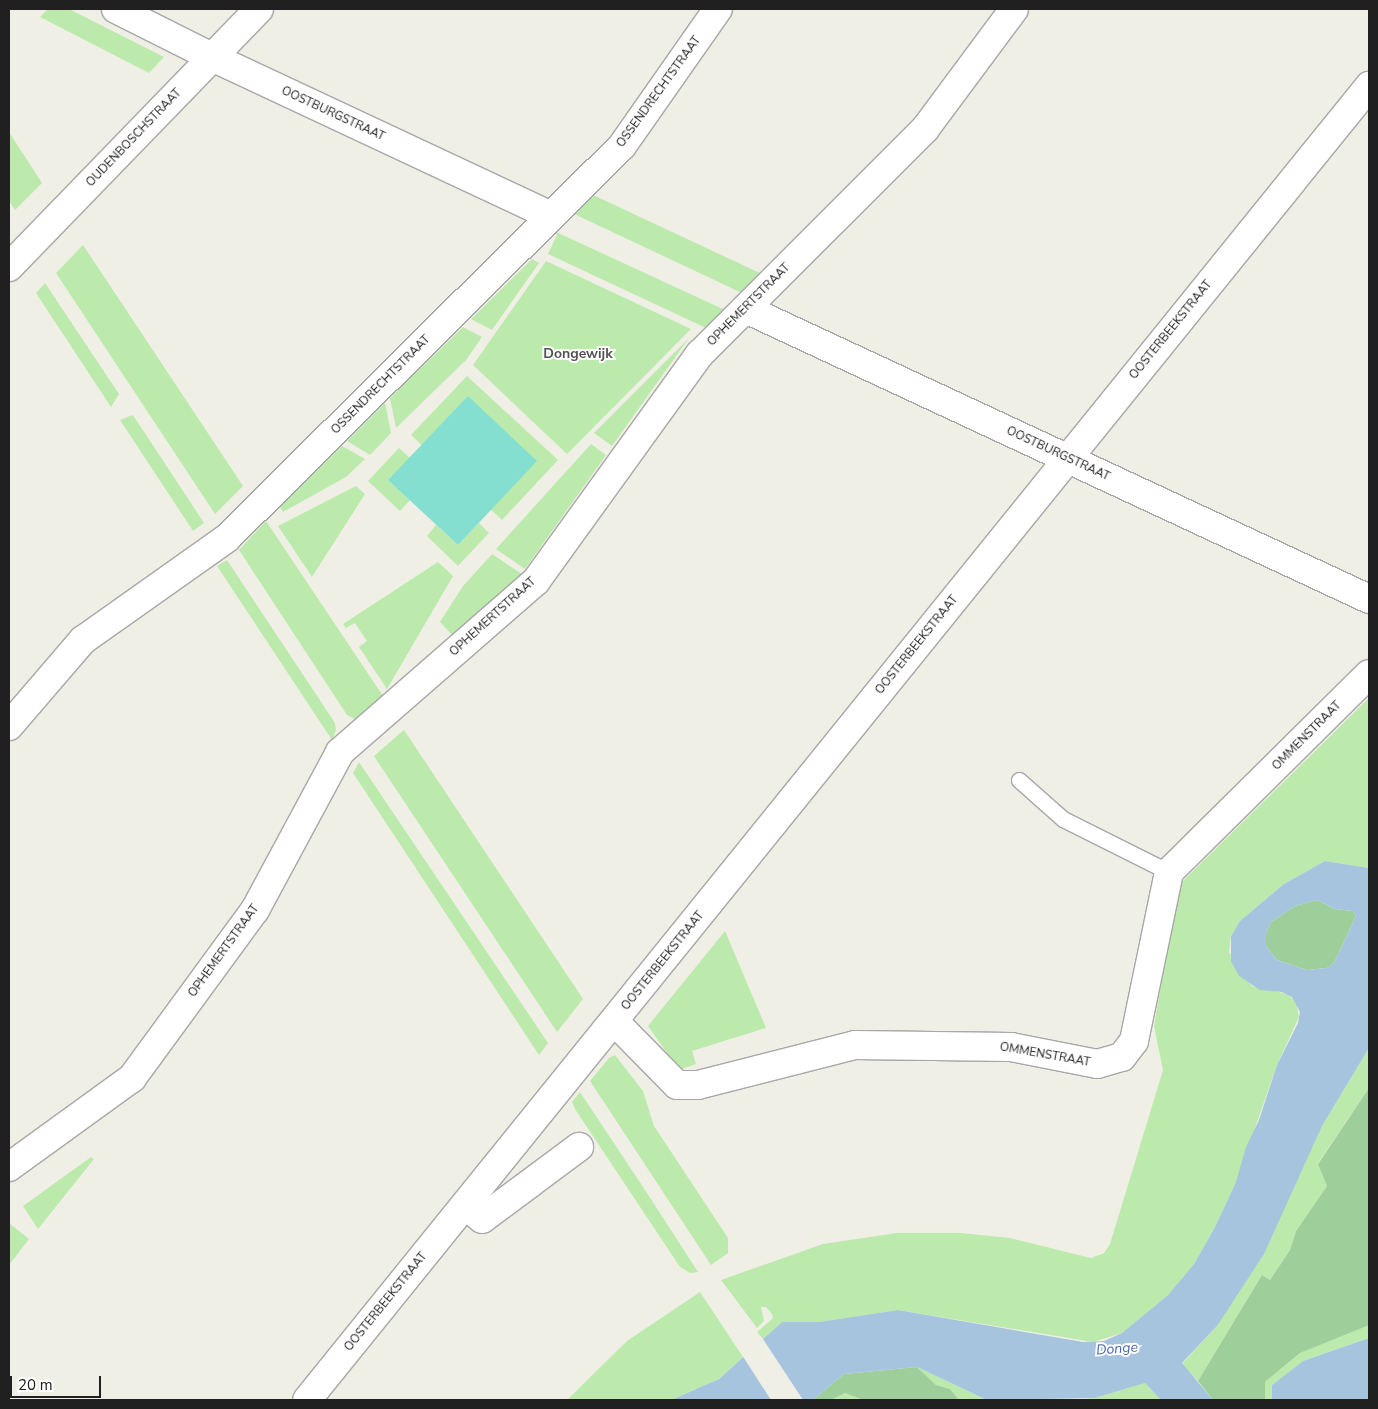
<!DOCTYPE html>
<html>
<head>
<meta charset="utf-8">
<style>
  body { margin:0 }
  #map { position:relative; width:1378px; height:1409px; overflow:hidden; background:#f0efe6; font-family:"Nunito Sans",sans-serif }
  div>[style] { position:absolute }
  .grass>* { inset:0; background:#bceaac }
  .forest>* { inset:0; background:#9ecf9b }
  .pitch>* { inset:0; background:#84dfd1 }
  .water>* { inset:0; background:#a7c4de }
  .pier>* { inset:0; background:#f0efe6 }
  .roads { filter:drop-shadow(1px 0 #a7a7a7) drop-shadow(-1px 0 #a7a7a7) drop-shadow(0 1px #a7a7a7) drop-shadow(0 -1px #a7a7a7) }
  .service>* { height:15px; margin:-7.5px; padding:0 7.5px; transform-origin:7.5px; border-radius:7.5px; background:#fff }
  .minor>* { height:28px; margin:-14px; padding:0 14px; transform-origin:14px; border-radius:14px; background:#fff }
  span { translate:-50% -50%; white-space:nowrap; text-align:center; line-height:1.15; -webkit-text-stroke:4px #fff; paint-order:stroke }
  .street-label { font-size:12px; color:#202020 }
  .neighbourhood-label { font-size:14px; color:#535353; font-weight:700 }
  .water-label { font-size:14px; color:#4b67b0; font-style:italic }
  .frame { position:absolute; inset:0; border:10px solid #202020; pointer-events:none }
  .scale { position:absolute; left:10px; top:1376px; width:91px; height:22px; box-sizing:border-box; border:2px solid #202020; border-top:0; padding-left:6px; font-size:15px; line-height:18px; white-space:nowrap; color:#202020; -webkit-text-stroke:4px #fff; paint-order:stroke }
</style>
</head>
<body>
<div id="map">
  <div class="grass">
    <div style="clip-path:polygon(48px 9px,69px 9px,164px 57px,149px 73px,40px 17px)"></div>
    <div style="clip-path:polygon(9px 132px,42px 183px,15px 210px,9px 201px)"></div>
    <div style="clip-path:polygon(591px 194px,762px 274px,742px 293px,572px 213px)"></div>
    <div style="clip-path:polygon(554px 231px,725px 310px,706px 328px,548px 254px,557px 235px)"></div>
    <div style="clip-path:polygon(83px 245px,243px 486px,215px 514px,56px 273px)"></div>
    <div style="clip-path:polygon(532px 259px,539px 263px,492px 330px,471px 319px)"></div>
    <div style="clip-path:polygon(546px 261px,691px 329px,567px 454px,473px 365px)"></div>
    <div style="clip-path:polygon(45px 283px,119px 394px,111px 407px,36px 293px)"></div>
    <div style="clip-path:polygon(463px 327px,482px 337px,466px 360px,396px 428px,390px 398px)"></div>
    <div style="clip-path:polygon(689px 338px,612px 446px,594px 433px)"></div>
    <div style="clip-path:polygon(467px 376px,558px 460px,502px 520px,411px 435px)"></div>
    <div style="clip-path:polygon(385px 403px,391px 433px,370px 455px,347px 441px)"></div>
    <div style="clip-path:polygon(133px 415px,204px 523px,193px 531px,120px 420px)"></div>
    <div style="clip-path:polygon(591px 444px,606px 455px,525px 569px,496px 549px)"></div>
    <div style="clip-path:polygon(342px 446px,365px 459px,346px 477px,283px 512px,280px 507px)"></div>
    <div style="clip-path:polygon(399px 448px,410px 458px,388px 480px,410px 500px,400px 511px,368px 481px)"></div>
    <div style="clip-path:polygon(356px 486px,365px 494px,312px 577px,278px 526px)"></div>
    <div style="clip-path:polygon(266px 521px,383px 696px,355px 719px,347px 715px,239px 550px)"></div>
    <div style="clip-path:polygon(479px 523px,489px 533px,458px 566px,427px 536px,436px 525px,458px 545px)"></div>
    <div style="clip-path:polygon(492px 554px,522px 574px,453px 636px,440px 622px,463px 586px)"></div>
    <div style="clip-path:polygon(227px 560px,335px 723px,336px 730px,332px 740px,217px 566px)"></div>
    <div style="clip-path:polygon(438px 562px,453px 576px,387px 689px,359px 647px,367px 641px,355px 623px,346px 628px,343px 624px)"></div>
    <div style="clip-path:polygon(1369px 698px,1369px 868px,1325px 861px,1284px 884px,1240px 921px,1231px 936px,1229px 952px,1252px 986px,1287px 994px,1296px 1001px,1299px 1017px,1277px 1065px,1236px 1182px,1215px 1227px,1194px 1264px,1168px 1295px,1122px 1333px,1093px 1342px,898px 1310px,819px 1322px,782px 1322px,763px 1339px,757px 1332px,773px 1318px,772px 1314px,766px 1307px,761px 1307px,764px 1321px,757px 1328px,721px 1280px,823px 1244px,897px 1233px,961px 1233px,1010px 1238px,1091px 1258px,1104px 1253px,1110px 1244px,1163px 1070px,1154px 1026px,1178px 886px)"></div>
    <div style="clip-path:polygon(404px 730px,583px 999px,557px 1032px,374px 756px)"></div>
    <div style="clip-path:polygon(359px 762px,548px 1043px,539px 1055px,353px 773px)"></div>
    <div style="clip-path:polygon(725px 931px,766px 1028px,692px 1051px,696px 1064px,679px 1070px,648px 1026px)"></div>
    <div style="clip-path:polygon(1369px 1048px,1369px 1088px,1318px 1163px,1327px 1186px,1296px 1231px,1290px 1250px,1270px 1280px,1262px 1275px,1198px 1381px,1182px 1364px,1217px 1326px,1322px 1126px)"></div>
    <div style="clip-path:polygon(615px 1055px,643px 1091px,654px 1126px,728px 1238px,728px 1253px,711px 1265px,590px 1081px,609px 1058px)"></div>
    <div style="clip-path:polygon(580px 1092px,647px 1193px,698px 1272px,690px 1273px,680px 1267px,575px 1109px,572px 1102px)"></div>
    <div style="clip-path:polygon(91px 1157px,94px 1159px,38px 1229px,23px 1206px)"></div>
    <div style="clip-path:polygon(9px 1223px,29px 1239px,9px 1265px)"></div>
    <div style="clip-path:polygon(700px 1292px,743px 1357px,719px 1379px,671px 1400px,567px 1400px,627px 1341px)"></div>
    <div style="clip-path:polygon(1363px 1325px,1369px 1325px,1369px 1338px,1303px 1361px,1272px 1385px,1272px 1400px,1265px 1400px,1265px 1382px,1300px 1353px)"></div>
    <div style="clip-path:polygon(917px 1367px,987px 1400px,959px 1400px,950px 1389px,936px 1385px)"></div>
    <div style="clip-path:polygon(1145px 1383px,1161px 1400px,1070px 1400px,1095px 1398px)"></div>
    <div style="clip-path:polygon(845px 1393px,858px 1396px,864px 1400px,831px 1400px)"></div>
  </div>
  <div class="forest">
    <div style="clip-path:polygon(1317px 900px,1335px 909px,1353px 911px,1356px 916px,1334px 963px,1327px 968px,1307px 970px,1277px 960px,1266px 946px,1266px 933px,1271px 922px,1295px 906px)"></div>
    <div style="clip-path:polygon(1369px 1088px,1369px 1325px,1300px 1353px,1265px 1382px,1265px 1400px,1213px 1400px,1198px 1381px,1262px 1275px,1270px 1280px,1290px 1250px,1296px 1231px,1327px 1186px,1318px 1164px)"></div>
    <div style="clip-path:polygon(917px 1367px,936px 1385px,950px 1389px,959px 1400px,864px 1400px,845px 1393px,831px 1400px,813px 1400px,844px 1374px)"></div>
  </div>
  <div class="pitch">
    <div style="clip-path:polygon(468px 396px,537px 461px,458px 545px,388px 480px)"></div>
  </div>
  <div class="water">
    <div style="clip-path:polygon(evenodd,1325px 861px,1369px 868px,1369px 1048px,1322px 1126px,1264px 1254px,1217px 1326px,1182px 1363px,1213px 1400px,1161px 1400px,1145px 1383px,1095px 1398px,987px 1400px,917px 1367px,844px 1374px,813px 1400px,671px 1400px,719px 1379px,782px 1322px,819px 1322px,898px 1310px,1083px 1342px,1104px 1341px,1122px 1333px,1168px 1295px,1194px 1264px,1215px 1227px,1236px 1182px,1246px 1147px,1259px 1120px,1277px 1065px,1298px 1023px,1300px 1012px,1292px 997px,1282px 992px,1260px 990px,1239px 976px,1231px 961px,1231px 936px,1240px 921px,1284px 884px,1325px 861px,1317px 900px,1335px 909px,1353px 911px,1356px 916px,1334px 963px,1327px 968px,1307px 970px,1277px 960px,1266px 946px,1266px 933px,1271px 922px,1295px 906px,1317px 900px)"></div>
    <div style="clip-path:polygon(1369px 1338px,1369px 1400px,1272px 1400px,1272px 1385px,1303px 1361px)"></div>
  </div>
  <div class="pier">
    <div style="clip-path:polygon(761px 1337px,763px 1339px,803px 1400px,771px 1400px,742px 1355px)"></div>
  </div>
  <div class="roads">
    <div class="service">
      <div style="left:1019px;top:780px;width:59px;rotate:41.6deg"></div>
      <div style="left:1063px;top:819px;width:119px;rotate:26.6deg"></div>
    </div>
    <div class="minor">
      <div style="left:116px;top:9px;width:107px;rotate:26.6deg"></div>
      <div style="left:212px;top:57px;width:374px;rotate:25.1deg"></div>
      <div style="left:9px;top:267px;width:359px;rotate:-45.9deg"></div>
      <div style="left:746px;top:309px;width:687px;rotate:24.96deg"></div>
      <div style="left:9px;top:726px;width:113px;rotate:-49.3deg"></div>
      <div style="left:83px;top:640px;width:176px;rotate:-35.3deg"></div>
      <div style="left:227px;top:538px;width:556px;rotate:-44.78deg"></div>
      <div style="left:622px;top:146px;width:167px;rotate:-55deg"></div>
      <div style="left:615px;top:1022px;width:88px;rotate:45.5deg"></div>
      <div style="left:677px;top:1085px;width:21px"></div>
      <div style="left:698px;top:1085px;width:162px;rotate:-14.3deg"></div>
      <div style="left:855px;top:1045px;width:156px;rotate:0.7deg"></div>
      <div style="left:1011px;top:1047px;width:88px;rotate:11.2deg"></div>
      <div style="left:1097px;top:1064px;width:26px;rotate:-16deg"></div>
      <div style="left:1122px;top:1057px;width:20px;rotate:-53deg"></div>
      <div style="left:1134px;top:1041px;width:173px;rotate:-78.3deg"></div>
      <div style="left:1169px;top:872px;width:281px;rotate:-44.7deg"></div>
      <div style="left:9px;top:1167px;width:152px;rotate:-35.9deg"></div>
      <div style="left:132px;top:1078px;width:208px;rotate:-53.8deg"></div>
      <div style="left:255px;top:910px;width:179px;rotate:-61.7deg"></div>
      <div style="left:340px;top:752px;width:260px;rotate:-41.1deg"></div>
      <div style="left:536px;top:581px;width:280px;rotate:-54.2deg"></div>
      <div style="left:700px;top:354px;width:318px;rotate:-45deg"></div>
      <div style="left:925px;top:129px;width:149px;rotate:-53.4deg"></div>
      <div style="left:465px;top:1205px;width:22px;rotate:39deg"></div>
      <div style="left:482px;top:1219px;width:121px;rotate:-36.6deg"></div>
      <div style="left:307px;top:1400px;width:1690px;rotate:-51.05deg"></div>
    </div>
  </div>
  <div class="street-label">
    <span style="left:659px;top:92px;rotate:-54deg">OSSENDRECHTSTRAAT</span>
    <span style="left:333px;top:114px;rotate:25deg">OOSTBURGSTRAAT</span>
    <span style="left:134px;top:138px;rotate:-46deg">OUDENBOSCHSTRAAT</span>
    <span style="left:749px;top:305px;rotate:-45deg">OPHEMERTSTRAAT</span>
    <span style="left:1171px;top:330px;rotate:-51deg">OOSTERBEEKSTRAAT</span>
    <span style="left:381px;top:385px;rotate:-45deg">OSSENDRECHTSTRAAT</span>
    <span style="left:1058px;top:454px;rotate:25deg">OOSTBURGSTRAAT</span>
    <span style="left:493px;top:617px;rotate:-42deg">OPHEMERTSTRAAT</span>
    <span style="left:917px;top:645px;rotate:-51deg">OOSTERBEEKSTRAAT</span>
    <span style="left:1307px;top:736px;rotate:-45deg">OMMENSTRAAT</span>
    <span style="left:224px;top:951px;rotate:-54deg">OPHEMERTSTRAAT</span>
    <span style="left:663px;top:961px;rotate:-51deg">OOSTERBEEKSTRAAT</span>
    <span style="left:1045px;top:1055px;rotate:10deg">OMMENSTRAAT</span>
    <span style="left:386px;top:1302px;rotate:-51deg">OOSTERBEEKSTRAAT</span>
  </div>
  <div class="neighbourhood-label">
    <span style="left:578px;top:354px">Dongewijk</span>
  </div>
  <div class="water-label">
    <span style="left:1117px;top:1349px;rotate:-4deg">Donge</span>
  </div>
  <div class="frame"></div>
  <div class="scale">20 m</div>
</div>
</body>
</html>
